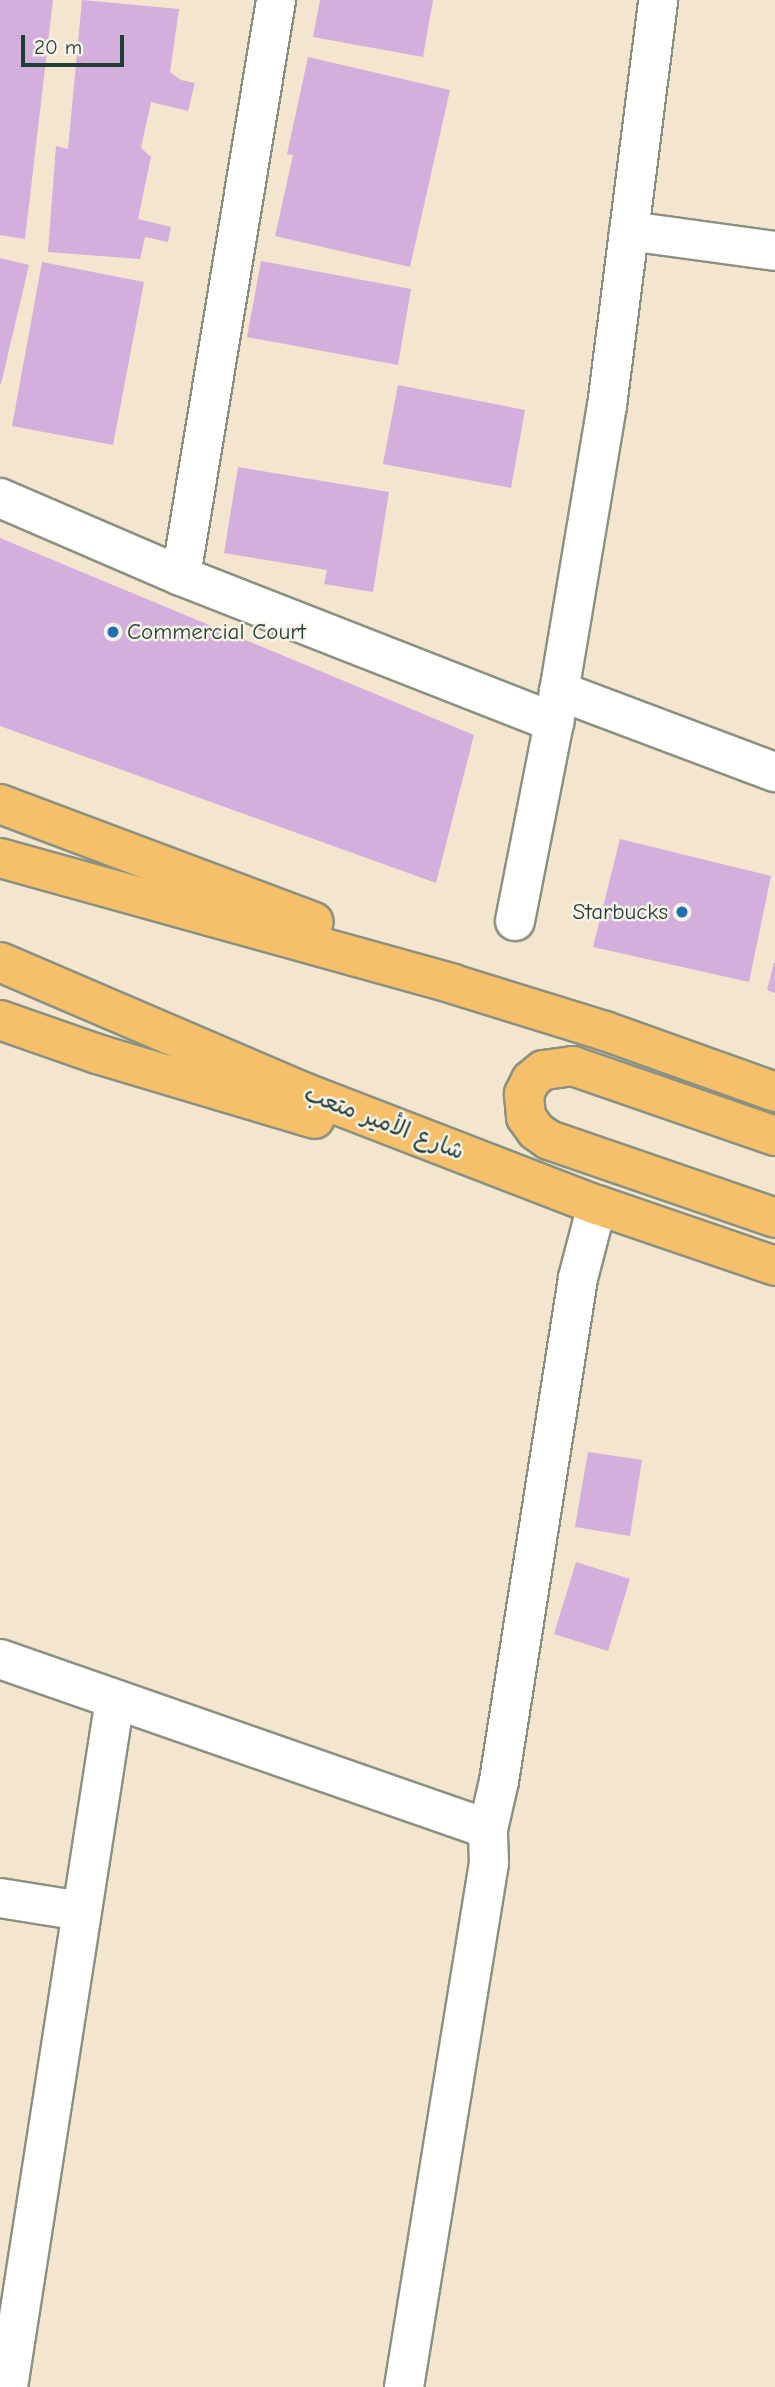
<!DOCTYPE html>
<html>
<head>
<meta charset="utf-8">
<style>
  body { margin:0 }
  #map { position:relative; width:775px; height:2387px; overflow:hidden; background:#f4e5cf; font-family:"Comic Neue","Playpen Sans Arabic",sans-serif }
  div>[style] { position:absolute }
  .building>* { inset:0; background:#d4aedc }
  .roads { filter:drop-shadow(2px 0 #8a9182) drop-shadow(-2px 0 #8a9182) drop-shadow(0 2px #8a9182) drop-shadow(0 -2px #8a9182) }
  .minor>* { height:38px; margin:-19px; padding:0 19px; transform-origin:19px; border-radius:19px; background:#fff }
  .major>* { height:38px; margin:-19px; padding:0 19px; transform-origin:19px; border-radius:19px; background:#f6c06b }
  .dots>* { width:19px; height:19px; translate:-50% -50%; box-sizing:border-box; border:4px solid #f7f3e8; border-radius:50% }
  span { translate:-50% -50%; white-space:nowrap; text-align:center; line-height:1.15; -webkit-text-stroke:5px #f7f3e8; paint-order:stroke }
  .poi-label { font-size:23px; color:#1f3d34 }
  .left { translate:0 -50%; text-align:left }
  .right { translate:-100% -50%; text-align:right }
  .street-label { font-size:23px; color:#1f3d34 }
  .scale { position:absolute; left:21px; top:35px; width:103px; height:32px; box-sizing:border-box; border:4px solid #1f3d34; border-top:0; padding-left:9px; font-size:21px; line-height:24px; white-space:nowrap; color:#1f3d34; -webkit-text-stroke:5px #f7f3e8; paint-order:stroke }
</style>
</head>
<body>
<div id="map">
  <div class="building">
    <div style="clip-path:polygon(0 0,53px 0,25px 239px,0 235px)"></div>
    <div style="clip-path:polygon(82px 0,179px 9px,170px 72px,181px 80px,195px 83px,188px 111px,151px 102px,141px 148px,151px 157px,138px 219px,171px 227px,168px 242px,145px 237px,140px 259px,48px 252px,56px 146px,68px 149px)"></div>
    <div style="clip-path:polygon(320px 0,433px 0,423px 57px,313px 37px)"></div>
    <div style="clip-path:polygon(308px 57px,450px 90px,410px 267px,275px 236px,293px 155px,287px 154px)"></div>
    <div style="clip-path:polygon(0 258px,29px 265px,1px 384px,0 383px)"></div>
    <div style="clip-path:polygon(261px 261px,411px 289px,398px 365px,247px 337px)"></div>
    <div style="clip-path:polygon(42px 262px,144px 282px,113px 445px,12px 426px)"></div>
    <div style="clip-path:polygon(398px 385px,525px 410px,511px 488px,383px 464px)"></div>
    <div style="clip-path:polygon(238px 467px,389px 492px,373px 592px,324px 584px,327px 570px,224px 553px)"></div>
    <div style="clip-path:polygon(0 538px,474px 735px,436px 883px,0 726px)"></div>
    <div style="clip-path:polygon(620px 839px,771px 876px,749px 982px,593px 947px)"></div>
    <div style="clip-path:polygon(774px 963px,775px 963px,775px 993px,767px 990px)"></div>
    <div style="clip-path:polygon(588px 1452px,642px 1460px,630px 1536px,575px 1527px)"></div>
    <div style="clip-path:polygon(576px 1562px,630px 1579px,608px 1651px,554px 1634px)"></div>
  </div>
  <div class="roads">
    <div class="minor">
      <div style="left:629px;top:231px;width:147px;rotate:7.8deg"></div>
      <div style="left:0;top:498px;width:197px;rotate:23.3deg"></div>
      <div style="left:181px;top:576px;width:401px;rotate:21.4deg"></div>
      <div style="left:181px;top:576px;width:584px;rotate:-80.63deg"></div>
      <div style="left:559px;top:691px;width:231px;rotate:20.6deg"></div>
      <div style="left:515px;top:921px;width:203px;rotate:-78.9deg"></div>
      <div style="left:554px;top:722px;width:320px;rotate:-80.5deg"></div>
      <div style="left:607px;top:406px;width:409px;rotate:-82.8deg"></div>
      <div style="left:0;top:1659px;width:517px;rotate:19.21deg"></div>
      <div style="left:488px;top:1829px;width:49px;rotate:-77.1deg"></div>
      <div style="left:499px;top:1781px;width:509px;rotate:-81.07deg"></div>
      <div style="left:578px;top:1278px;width:75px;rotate:-75.4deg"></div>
      <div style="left:0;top:1898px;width:82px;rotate:9.1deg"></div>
      <div style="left:8px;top:2387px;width:696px;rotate:-81.16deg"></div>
      <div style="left:404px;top:2387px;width:531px;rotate:-80.79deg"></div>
      <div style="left:489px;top:1863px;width:34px;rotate:-92deg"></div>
    </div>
    <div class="major">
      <div style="left:0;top:804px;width:335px;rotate:20.6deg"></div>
      <div style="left:0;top:858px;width:470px;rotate:15.5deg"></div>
      <div style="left:453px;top:984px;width:159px;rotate:17.2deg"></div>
      <div style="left:605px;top:1031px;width:181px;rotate:19.7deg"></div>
      <div style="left:0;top:962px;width:333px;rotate:23.2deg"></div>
      <div style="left:306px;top:1093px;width:312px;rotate:21.1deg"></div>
      <div style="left:597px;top:1205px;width:188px;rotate:18.9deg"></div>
      <div style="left:0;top:1020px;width:103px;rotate:19.3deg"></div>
      <div style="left:97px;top:1054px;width:227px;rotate:16.6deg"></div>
      <div style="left:775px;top:1136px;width:214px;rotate:-160.9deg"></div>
      <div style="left:573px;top:1066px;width:30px;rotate:172deg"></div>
      <div style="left:543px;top:1070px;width:16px;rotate:140deg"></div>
      <div style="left:531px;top:1080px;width:16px;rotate:117deg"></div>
      <div style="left:524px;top:1094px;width:23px;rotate:85deg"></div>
      <div style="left:526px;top:1117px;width:17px;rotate:54deg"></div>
      <div style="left:536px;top:1131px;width:16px;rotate:35deg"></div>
      <div style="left:549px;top:1140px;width:239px;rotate:19deg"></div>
    </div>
  </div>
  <div class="dots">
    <div style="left:113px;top:632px;background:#1f6fb2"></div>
    <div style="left:682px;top:912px;background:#1f6fb2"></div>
  </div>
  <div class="poi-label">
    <span class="left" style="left:127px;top:632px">Commercial Court</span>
    <span class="right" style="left:668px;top:912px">Starbucks</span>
  </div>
  <div class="street-label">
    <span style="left:384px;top:1123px;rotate:21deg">شارع الأمير متعب</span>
  </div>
  <div class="scale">20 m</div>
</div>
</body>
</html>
